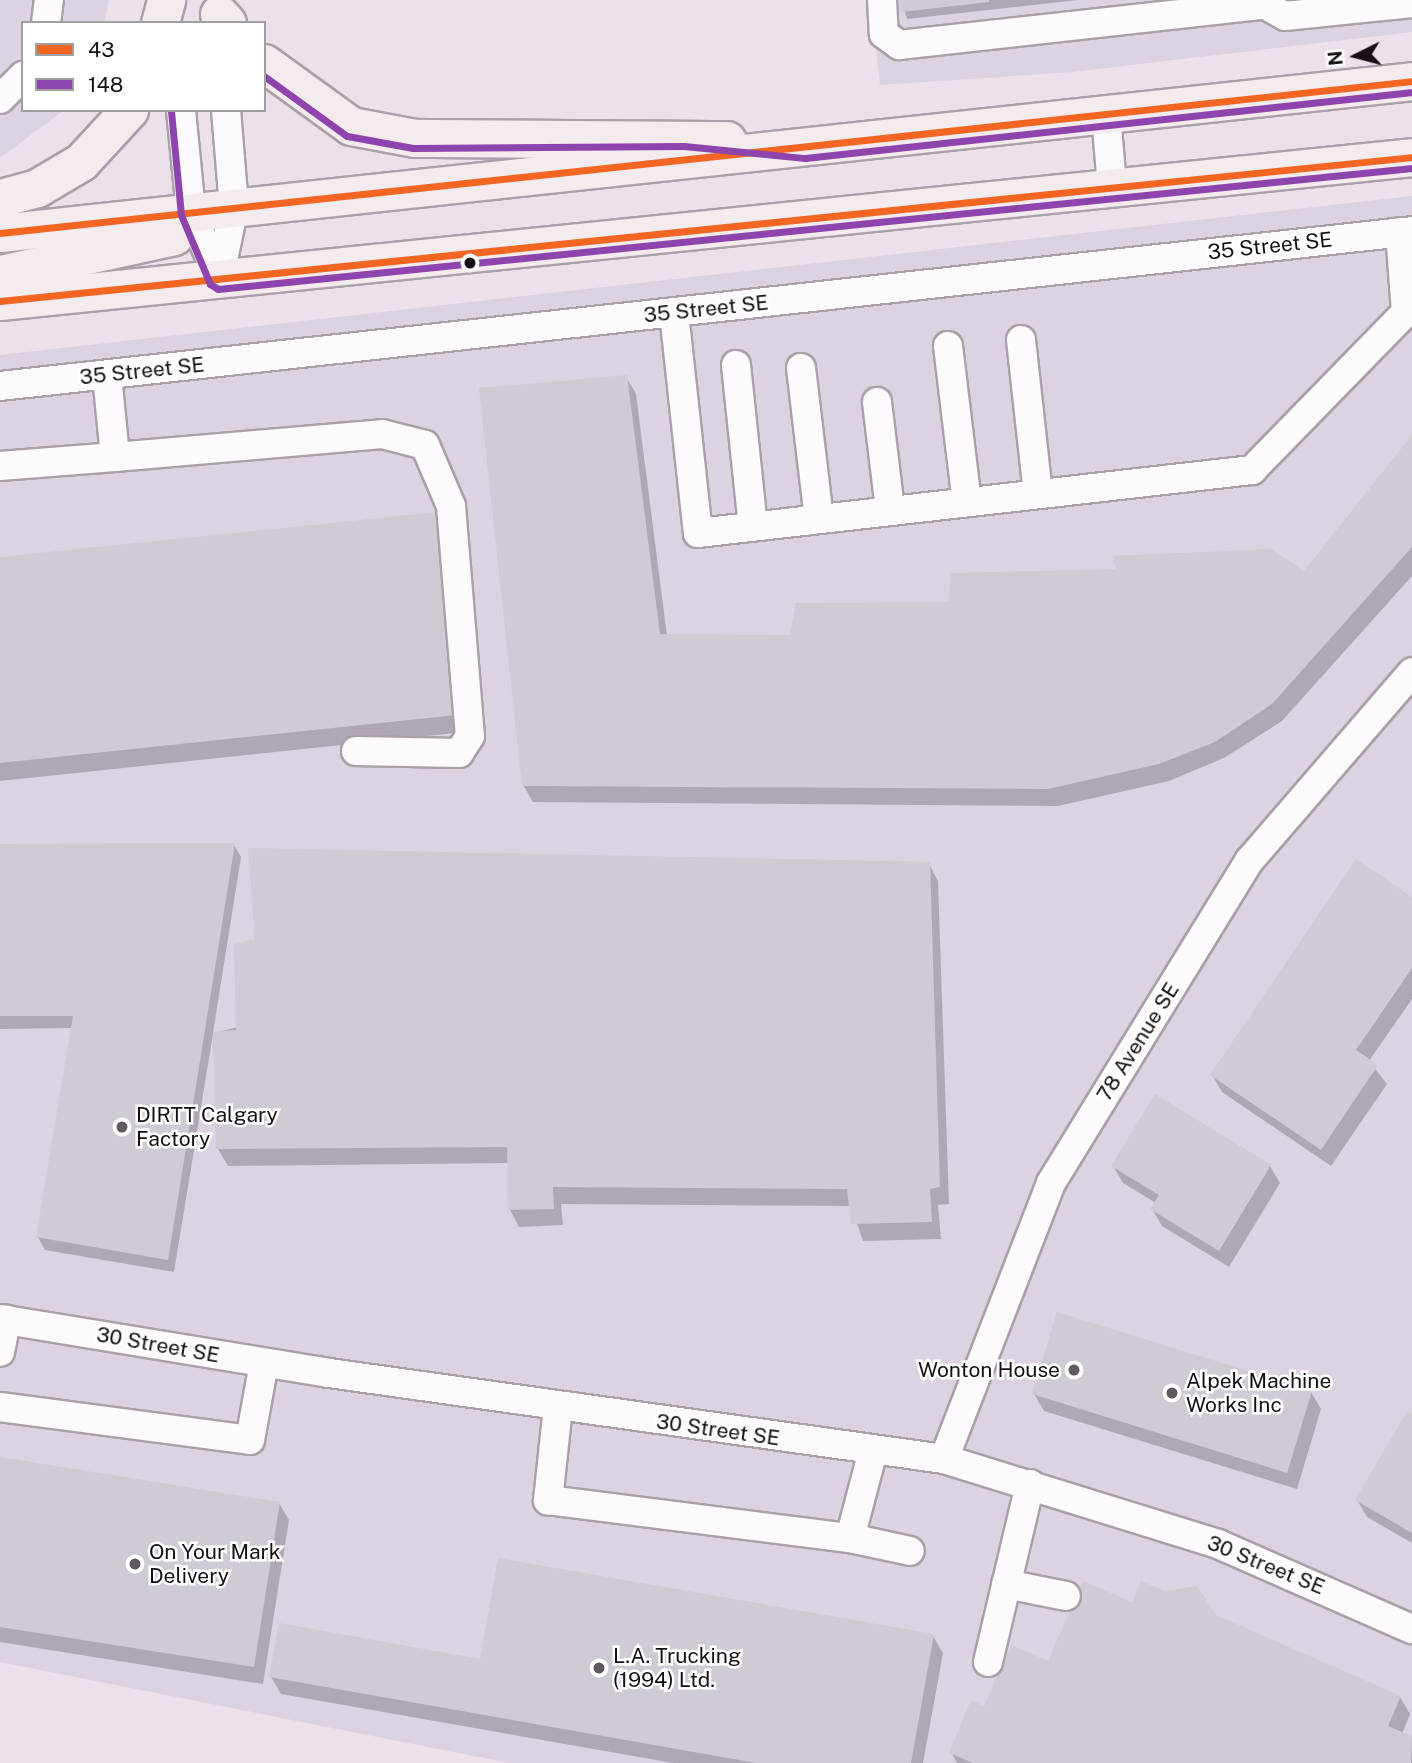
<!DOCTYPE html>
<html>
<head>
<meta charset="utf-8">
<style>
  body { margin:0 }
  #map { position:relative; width:1412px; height:1763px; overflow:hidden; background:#ece0eb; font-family:"Public Sans",sans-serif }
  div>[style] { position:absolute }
  .industrial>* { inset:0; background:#dbd2e2 }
  .shadow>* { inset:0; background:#0003 }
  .building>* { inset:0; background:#cfcad3 }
  .roads { filter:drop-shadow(2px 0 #a9a0a8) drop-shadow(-2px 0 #a9a0a8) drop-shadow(0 2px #a9a0a8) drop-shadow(0 -2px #a9a0a8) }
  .minor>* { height:28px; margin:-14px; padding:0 14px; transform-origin:14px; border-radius:14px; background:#fcfafc }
  .major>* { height:37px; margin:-18.5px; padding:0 18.5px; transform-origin:18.5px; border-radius:18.5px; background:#f4ebee }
  .bus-1>* { height:7px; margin:-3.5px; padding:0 3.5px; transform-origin:3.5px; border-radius:3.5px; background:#f26522 }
  .bus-2>* { height:7px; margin:-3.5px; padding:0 3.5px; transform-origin:3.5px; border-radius:3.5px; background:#8e44ad }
  .dots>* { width:19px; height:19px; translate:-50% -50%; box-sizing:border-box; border:4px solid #fff; border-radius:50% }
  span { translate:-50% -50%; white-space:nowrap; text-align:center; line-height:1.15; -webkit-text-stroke:5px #fff; paint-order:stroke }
  .street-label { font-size:21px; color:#160e15 }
  .poi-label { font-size:21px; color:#160e15 }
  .left { translate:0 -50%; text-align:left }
  .right { translate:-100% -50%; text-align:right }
  .legend { position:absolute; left:21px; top:21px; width:245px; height:91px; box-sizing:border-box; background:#fff; border:2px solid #a29fa1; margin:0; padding:9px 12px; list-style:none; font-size:21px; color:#160e15 }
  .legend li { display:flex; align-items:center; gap:14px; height:35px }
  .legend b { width:35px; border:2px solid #a29fa1 }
  .north { position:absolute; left:1321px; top:21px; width:70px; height:70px; -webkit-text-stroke:5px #fff; paint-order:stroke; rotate:264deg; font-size:19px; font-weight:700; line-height:28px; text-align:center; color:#160e15 }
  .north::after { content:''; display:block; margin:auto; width:24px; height:32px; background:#160e15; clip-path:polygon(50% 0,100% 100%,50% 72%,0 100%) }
</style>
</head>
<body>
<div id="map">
  <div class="industrial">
    <div style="clip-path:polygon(0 0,109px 0,104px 23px,23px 23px,23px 110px,64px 110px,0 158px)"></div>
    <div style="clip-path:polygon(871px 0,1412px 0,1412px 32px,1072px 72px,880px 85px)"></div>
    <div style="clip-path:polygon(1412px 196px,1412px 1763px,509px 1763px,0 1662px,0 355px)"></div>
  </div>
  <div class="shadow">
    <div style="clip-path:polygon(901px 0,1078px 0,907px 19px)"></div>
    <div style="clip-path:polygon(626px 377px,636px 394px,667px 636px,791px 637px,950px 604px,1305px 573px,1412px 438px,1412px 576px,1282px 721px,1224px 758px,1169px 781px,1058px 806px,533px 802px,523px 785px)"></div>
    <div style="clip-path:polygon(437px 513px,465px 732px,0 781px,0 559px)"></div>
    <div style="clip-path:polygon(234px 845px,241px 857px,213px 1033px,929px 864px,938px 881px,949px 1204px,938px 1205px,941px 1239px,863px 1241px,851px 1206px,561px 1204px,563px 1225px,519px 1227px,510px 1210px,509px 1163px,228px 1166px,218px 1149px,213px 1034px,174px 1272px,45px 1250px,38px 1237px,73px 1028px,0 1029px,0 846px)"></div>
    <div style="clip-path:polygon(1412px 900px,1412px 999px,1369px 1061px,1387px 1084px,1331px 1166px,1222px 1092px,1212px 1075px)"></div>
    <div style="clip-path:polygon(1113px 1166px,1270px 1166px,1280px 1183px,1229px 1267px,1162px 1226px,1152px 1209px,1156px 1203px,1123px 1183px)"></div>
    <div style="clip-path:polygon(1311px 1392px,1321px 1409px,1297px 1489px,1044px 1411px,1034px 1394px)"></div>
    <div style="clip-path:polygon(1412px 1416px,1412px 1543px,1367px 1517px,1357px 1500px)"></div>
    <div style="clip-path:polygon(0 1459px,279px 1503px,289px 1520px,263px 1684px,0 1642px)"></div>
    <div style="clip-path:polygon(1133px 1604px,1215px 1616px,1400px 1697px,1410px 1714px,1402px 1734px,1412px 1738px,1412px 1763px,957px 1763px,951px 1752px,985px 1709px)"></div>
    <div style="clip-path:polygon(933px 1636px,943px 1653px,923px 1763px,673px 1763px,281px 1694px,271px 1677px)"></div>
  </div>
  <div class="building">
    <div style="clip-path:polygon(900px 0,989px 0,989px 2px,901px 12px)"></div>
    <div style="clip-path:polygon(627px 375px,660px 634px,790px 635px,796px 603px,948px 602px,951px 573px,1116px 569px,1112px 556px,1271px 549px,1304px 571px,1412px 435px,1412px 547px,1272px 704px,1215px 742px,1159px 764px,1048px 789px,522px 786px,479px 388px)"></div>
    <div style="clip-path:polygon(438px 512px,457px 715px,0 763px,0 557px)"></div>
    <div style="clip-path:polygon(235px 843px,168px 1260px,36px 1237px,73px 1016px,0 1016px,0 844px)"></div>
    <div style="clip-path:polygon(248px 848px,930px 862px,940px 1187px,930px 1189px,932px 1222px,851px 1224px,847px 1189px,553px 1187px,554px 1209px,508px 1210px,507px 1147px,216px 1149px,213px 1032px,236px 1030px,234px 944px,255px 939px)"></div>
    <div style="clip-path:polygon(1356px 859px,1412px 897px,1412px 968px,1356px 1050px,1378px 1065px,1321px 1150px,1210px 1075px)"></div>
    <div style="clip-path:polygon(1155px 1094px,1271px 1165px,1219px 1251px,1150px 1209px,1159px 1195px,1111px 1166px)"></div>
    <div style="clip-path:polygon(1057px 1312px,1312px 1391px,1287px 1473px,1032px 1394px)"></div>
    <div style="clip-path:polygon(1407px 1411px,1412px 1414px,1412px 1533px,1355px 1500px)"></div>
    <div style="clip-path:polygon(0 1457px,280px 1502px,254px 1667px,0 1627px)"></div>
    <div style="clip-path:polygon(498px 1558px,934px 1634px,911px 1763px,756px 1763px,269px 1677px,279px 1623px,480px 1659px)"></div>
    <div style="clip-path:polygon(1083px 1581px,1132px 1602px,1141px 1581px,1164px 1591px,1197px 1586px,1216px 1615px,1401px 1696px,1388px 1726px,1412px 1736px,1411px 1763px,973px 1763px,949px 1753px,971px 1700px,984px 1706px,1011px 1645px,1048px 1661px)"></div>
  </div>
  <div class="roads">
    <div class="minor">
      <div style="left:882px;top:0;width:34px;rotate:87deg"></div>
      <div style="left:884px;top:34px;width:19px;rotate:36deg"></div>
      <div style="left:899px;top:45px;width:363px;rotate:-6.3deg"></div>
      <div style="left:1257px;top:0;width:32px;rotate:30deg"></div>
      <div style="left:1285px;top:16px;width:128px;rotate:-5.8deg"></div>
      <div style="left:46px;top:23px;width:23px;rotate:-83deg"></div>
      <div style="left:0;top:99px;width:33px;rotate:-45deg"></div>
      <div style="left:181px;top:110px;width:102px;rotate:84.4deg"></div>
      <div style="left:191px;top:212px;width:73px;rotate:67.3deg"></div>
      <div style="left:1106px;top:115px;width:71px;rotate:85.2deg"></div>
      <div style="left:219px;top:279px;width:74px;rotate:-78.2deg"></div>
      <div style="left:234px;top:207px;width:97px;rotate:-94.7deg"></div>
      <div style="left:674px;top:313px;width:221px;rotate:83.8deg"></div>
      <div style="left:698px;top:533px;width:558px;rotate:-6.49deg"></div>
      <div style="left:1252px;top:470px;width:221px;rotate:-45.7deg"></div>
      <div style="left:1406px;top:312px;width:80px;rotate:-94.3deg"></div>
      <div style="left:1021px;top:340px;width:155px;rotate:83.7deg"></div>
      <div style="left:948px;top:346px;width:157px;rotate:83.1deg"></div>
      <div style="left:736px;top:365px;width:162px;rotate:84deg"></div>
      <div style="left:801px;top:368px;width:152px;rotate:83.2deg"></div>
      <div style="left:107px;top:375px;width:82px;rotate:84.4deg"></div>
      <div style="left:115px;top:457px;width:268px;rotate:-4.9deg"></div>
      <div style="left:382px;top:434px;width:44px;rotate:14.3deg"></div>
      <div style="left:425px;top:445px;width:66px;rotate:66.9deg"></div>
      <div style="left:451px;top:506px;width:231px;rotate:85.3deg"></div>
      <div style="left:470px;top:736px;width:20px;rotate:123deg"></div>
      <div style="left:459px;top:753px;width:103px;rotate:-178.9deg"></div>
      <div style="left:0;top:386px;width:1420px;rotate:-6.26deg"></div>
      <div style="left:877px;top:402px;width:109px;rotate:83.1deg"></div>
      <div style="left:0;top:466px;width:115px;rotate:-4.5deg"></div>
      <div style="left:0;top:1319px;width:333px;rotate:9.3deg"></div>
      <div style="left:329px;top:1373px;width:621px;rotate:7.96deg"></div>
      <div style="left:944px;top:1459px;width:287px;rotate:17.2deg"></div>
      <div style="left:1218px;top:1544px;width:212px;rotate:23.7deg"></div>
      <div style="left:0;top:1352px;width:33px;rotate:-79deg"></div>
      <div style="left:0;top:1407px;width:252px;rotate:7.5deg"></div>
      <div style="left:250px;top:1440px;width:78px;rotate:-79.7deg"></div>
      <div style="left:558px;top:1407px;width:94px;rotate:96.1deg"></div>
      <div style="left:548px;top:1500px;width:304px;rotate:7.2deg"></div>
      <div style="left:850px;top:1538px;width:90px;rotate:-75.2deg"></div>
      <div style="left:944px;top:1459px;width:296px;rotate:-68.8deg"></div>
      <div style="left:1051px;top:1183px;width:379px;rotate:-58.4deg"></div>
      <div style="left:1250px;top:860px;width:248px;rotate:-49.2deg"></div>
      <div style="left:850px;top:1538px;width:61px;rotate:12.2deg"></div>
      <div style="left:1006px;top:1584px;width:61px;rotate:11.3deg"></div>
      <div style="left:988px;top:1662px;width:183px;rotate:-76.7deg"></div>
    </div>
    <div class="major">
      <div style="left:219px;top:14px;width:12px;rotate:48deg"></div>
      <div style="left:160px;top:23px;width:24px;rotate:-75deg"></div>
      <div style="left:264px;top:63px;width:107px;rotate:35.9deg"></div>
      <div style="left:351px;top:126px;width:65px;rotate:10.6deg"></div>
      <div style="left:415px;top:138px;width:312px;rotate:0.4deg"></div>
      <div style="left:0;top:198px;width:38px;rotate:-15deg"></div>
      <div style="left:37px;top:188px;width:51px;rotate:-30.6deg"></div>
      <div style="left:81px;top:162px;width:71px;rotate:-47.3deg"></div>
      <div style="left:0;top:233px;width:1420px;rotate:-6.14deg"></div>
      <div style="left:0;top:274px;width:178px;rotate:-12.3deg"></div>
      <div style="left:0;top:301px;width:1419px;rotate:-5.82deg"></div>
    </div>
  </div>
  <div class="bus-1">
    <div style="left:0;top:233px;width:1420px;rotate:-6.14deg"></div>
    <div style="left:0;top:301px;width:1419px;rotate:-5.82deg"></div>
  </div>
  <div class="bus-2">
    <div style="left:264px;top:76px;width:102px;rotate:35.9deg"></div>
    <div style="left:347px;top:136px;width:67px;rotate:10.3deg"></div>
    <div style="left:413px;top:148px;width:271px;rotate:-0.4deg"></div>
    <div style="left:684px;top:146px;width:122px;rotate:5.7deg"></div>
    <div style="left:805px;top:158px;width:611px;rotate:-6.21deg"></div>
    <div style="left:171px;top:111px;width:104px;rotate:84.5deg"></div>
    <div style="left:181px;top:215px;width:75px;rotate:67.2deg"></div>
    <div style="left:210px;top:284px;width:9px;rotate:32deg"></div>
    <div style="left:218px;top:289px;width:1200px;rotate:-5.79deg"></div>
  </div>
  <div class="dots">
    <div style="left:470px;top:263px;background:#160e15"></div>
    <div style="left:122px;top:1127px;background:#615860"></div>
    <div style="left:1074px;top:1370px;background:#615860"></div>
    <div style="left:1172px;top:1393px;background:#615860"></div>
    <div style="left:135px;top:1564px;background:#615860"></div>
    <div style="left:599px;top:1668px;background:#615860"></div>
  </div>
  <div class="street-label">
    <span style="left:1270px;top:246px;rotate:-6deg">35 Street SE</span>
    <span style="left:706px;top:309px;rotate:-6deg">35 Street SE</span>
    <span style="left:142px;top:371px;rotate:-6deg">35 Street SE</span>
    <span style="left:1138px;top:1042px;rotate:-58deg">78 Avenue SE</span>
    <span style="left:158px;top:1345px;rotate:10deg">30 Street SE</span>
    <span style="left:718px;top:1430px;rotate:8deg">30 Street SE</span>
    <span style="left:1266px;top:1565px;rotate:22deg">30 Street SE</span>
  </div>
  <div class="poi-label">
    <span class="left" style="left:136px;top:1127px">DIRTT Calgary<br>Factory</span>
    <span class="right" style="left:1060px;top:1370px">Wonton House</span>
    <span class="left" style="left:1186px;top:1393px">Alpek Machine<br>Works Inc</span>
    <span class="left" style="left:149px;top:1564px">On Your Mark<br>Delivery</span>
    <span class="left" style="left:613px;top:1668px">L.A. Trucking<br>(1994) Ltd.</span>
  </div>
  <ul class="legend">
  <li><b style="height:9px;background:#f26522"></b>43</li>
  <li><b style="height:9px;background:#8e44ad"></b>148</li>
  </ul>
  <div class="north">N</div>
</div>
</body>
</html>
